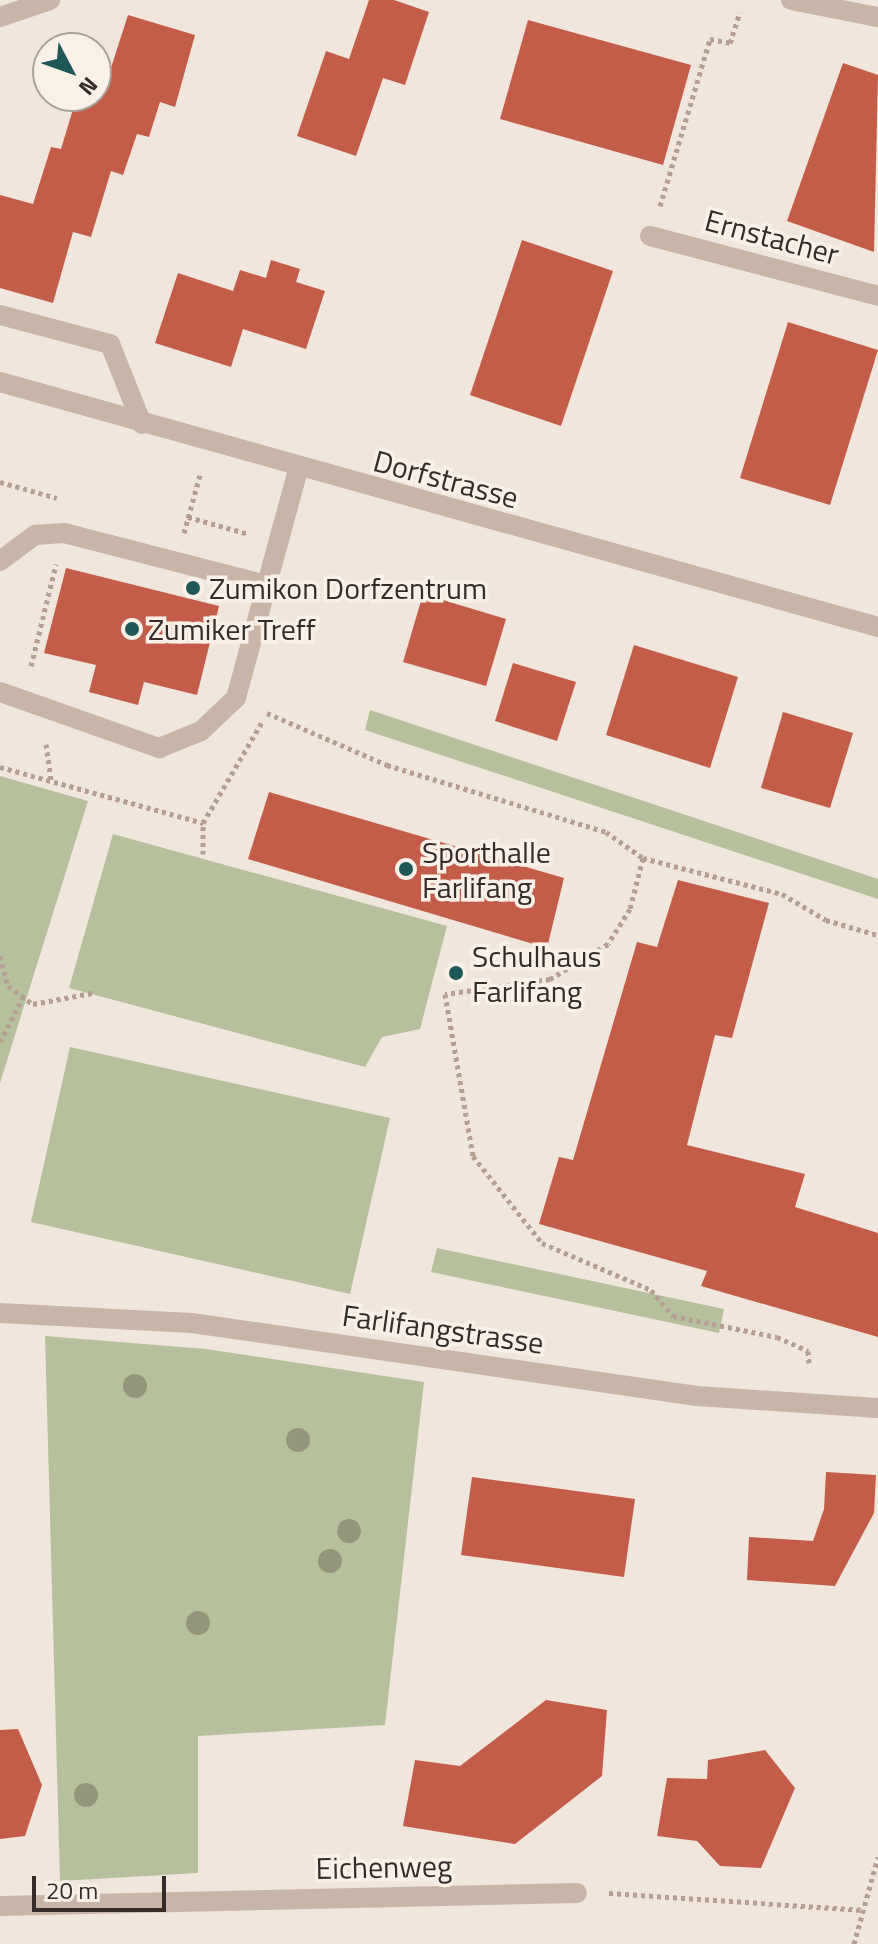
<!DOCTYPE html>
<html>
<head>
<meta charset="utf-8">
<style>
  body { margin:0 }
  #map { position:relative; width:878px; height:1944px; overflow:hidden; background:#f1e6dc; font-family:"Titillium Web",sans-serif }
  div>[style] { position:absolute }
  .green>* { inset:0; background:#b7c09c }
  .building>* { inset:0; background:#c35c48 }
  .path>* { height:5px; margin-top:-2.5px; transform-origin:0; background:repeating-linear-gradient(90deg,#b59e92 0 4px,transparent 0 8px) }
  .minor>* { height:20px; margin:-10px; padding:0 10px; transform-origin:10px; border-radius:10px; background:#c9b5a8 }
  .trees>* { width:24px; height:24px; margin:-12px; border-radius:50%; background:#94967b }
  .dots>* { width:22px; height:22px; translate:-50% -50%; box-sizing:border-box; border:4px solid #f9f0e8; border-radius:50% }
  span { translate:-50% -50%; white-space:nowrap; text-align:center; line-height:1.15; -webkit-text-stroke:7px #f9f0e8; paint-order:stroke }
  .street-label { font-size:30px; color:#362b28 }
  .poi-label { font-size:30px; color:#362b28 }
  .left { translate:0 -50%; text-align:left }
  .north { position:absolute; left:32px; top:32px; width:80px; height:80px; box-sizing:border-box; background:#f9f0e8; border:2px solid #aba19b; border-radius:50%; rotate:131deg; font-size:22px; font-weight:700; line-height:32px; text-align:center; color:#362b28 }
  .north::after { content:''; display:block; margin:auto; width:28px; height:36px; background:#1e5756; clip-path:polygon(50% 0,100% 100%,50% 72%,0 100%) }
  .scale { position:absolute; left:32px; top:1876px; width:134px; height:36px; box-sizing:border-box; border:4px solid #362b28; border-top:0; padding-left:10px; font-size:24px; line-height:28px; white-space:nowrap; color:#362b28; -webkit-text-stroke:6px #f9f0e8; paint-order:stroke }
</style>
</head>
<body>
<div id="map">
  <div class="green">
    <div style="clip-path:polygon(370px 710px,878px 879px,878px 899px,365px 730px)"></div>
    <div style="clip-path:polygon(0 776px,88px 801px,0 1083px)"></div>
    <div style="clip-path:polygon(113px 834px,447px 926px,420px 1029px,382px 1037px,365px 1067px,69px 988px)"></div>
    <div style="clip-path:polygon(70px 1047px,390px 1118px,350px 1294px,31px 1222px)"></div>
    <div style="clip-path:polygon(437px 1248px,724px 1309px,719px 1333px,431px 1272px)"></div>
    <div style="clip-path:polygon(45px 1336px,206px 1349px,424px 1382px,385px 1725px,198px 1736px,198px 1873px,60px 1881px)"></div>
  </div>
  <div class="building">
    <div style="clip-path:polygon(369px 0,394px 0,429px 12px,405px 85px,383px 78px,356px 156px,297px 136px,326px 51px,349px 59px)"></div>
    <div style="clip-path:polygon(128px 15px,195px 35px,175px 107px,160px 102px,149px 137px,137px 134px,123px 175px,111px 171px,91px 237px,73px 232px,53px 303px,0 288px,0 195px,33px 204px,51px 147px,61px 149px,77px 96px,96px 96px,96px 71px,109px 74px)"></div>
    <div style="clip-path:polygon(528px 20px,691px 65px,663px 165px,500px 119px)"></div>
    <div style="clip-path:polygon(843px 63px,878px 75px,874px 252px,787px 221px)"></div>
    <div style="clip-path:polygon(522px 240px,613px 271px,561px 426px,470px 395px)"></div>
    <div style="clip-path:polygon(271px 260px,300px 269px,296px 282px,325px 291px,306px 349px,243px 329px,231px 367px,155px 343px,178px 273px,233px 291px,240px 270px,266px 278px)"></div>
    <div style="clip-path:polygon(788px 322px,878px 350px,830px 505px,740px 478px)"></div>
    <div style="clip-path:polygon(66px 568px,219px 606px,197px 695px,144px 682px,138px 705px,89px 692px,96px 665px,44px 653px)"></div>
    <div style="clip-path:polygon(423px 594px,506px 619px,486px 686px,403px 662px)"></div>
    <div style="clip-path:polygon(634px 645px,738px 677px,710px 768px,606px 735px)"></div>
    <div style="clip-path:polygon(513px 663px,576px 682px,557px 741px,495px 721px)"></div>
    <div style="clip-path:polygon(783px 712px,853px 733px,830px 808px,761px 788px)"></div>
    <div style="clip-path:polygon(269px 792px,564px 878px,547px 948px,248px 859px)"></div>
    <div style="clip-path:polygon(678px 880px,769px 903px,732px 1038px,715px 1035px,687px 1145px,805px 1174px,795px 1207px,878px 1233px,878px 1337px,701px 1286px,707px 1271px,539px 1224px,559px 1157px,573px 1160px,637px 942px,657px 947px)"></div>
    <div style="clip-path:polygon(826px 1472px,876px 1475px,874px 1513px,835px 1586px,747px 1580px,749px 1537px,813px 1541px,824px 1509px)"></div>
    <div style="clip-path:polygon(472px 1477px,635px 1499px,624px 1577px,461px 1555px)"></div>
    <div style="clip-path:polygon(546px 1700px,607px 1710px,602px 1776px,515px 1844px,403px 1826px,415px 1760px,460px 1766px)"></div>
    <div style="clip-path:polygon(18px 1729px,42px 1785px,25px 1836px,0 1839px,0 1730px)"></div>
    <div style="clip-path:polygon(765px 1750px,795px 1788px,761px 1868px,720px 1866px,697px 1841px,657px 1836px,667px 1778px,707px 1779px,708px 1760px)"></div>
  </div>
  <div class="path">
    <div style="left:660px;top:206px;width:174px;rotate:-73.3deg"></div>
    <div style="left:710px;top:39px;width:20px;rotate:11deg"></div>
    <div style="left:730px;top:43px;width:32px;rotate:-72deg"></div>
    <div style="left:0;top:482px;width:59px;rotate:15.7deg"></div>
    <div style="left:188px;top:517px;width:63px;rotate:15.6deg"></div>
    <div style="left:184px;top:533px;width:60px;rotate:-74.6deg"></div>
    <div style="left:31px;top:666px;width:105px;rotate:-76.2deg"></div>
    <div style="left:267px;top:713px;width:131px;rotate:23.4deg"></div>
    <div style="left:387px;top:765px;width:229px;rotate:17deg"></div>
    <div style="left:606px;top:832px;width:45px;rotate:35.1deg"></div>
    <div style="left:643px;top:858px;width:144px;rotate:14.5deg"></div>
    <div style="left:782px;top:894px;width:51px;rotate:30.6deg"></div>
    <div style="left:826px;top:920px;width:54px;rotate:16.1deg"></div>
    <div style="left:46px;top:744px;width:37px;rotate:82deg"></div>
    <div style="left:0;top:767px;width:211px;rotate:15.4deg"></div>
    <div style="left:203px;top:854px;width:31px;rotate:-90deg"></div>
    <div style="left:203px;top:823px;width:117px;rotate:-59.7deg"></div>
    <div style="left:643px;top:858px;width:53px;rotate:104.3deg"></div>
    <div style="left:630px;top:909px;width:41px;rotate:122.2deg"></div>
    <div style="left:608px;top:944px;width:68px;rotate:148.9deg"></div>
    <div style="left:550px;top:979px;width:106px;rotate:171.9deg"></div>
    <div style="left:445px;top:994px;width:164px;rotate:80.2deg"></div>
    <div style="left:473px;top:1156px;width:111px;rotate:51.6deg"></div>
    <div style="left:542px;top:1243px;width:119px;rotate:23.3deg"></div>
    <div style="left:651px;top:1290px;width:34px;rotate:50deg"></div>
    <div style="left:673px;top:1316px;width:106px;rotate:11.4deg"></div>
    <div style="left:777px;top:1337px;width:34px;rotate:24deg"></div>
    <div style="left:808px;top:1351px;width:12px;rotate:85deg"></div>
    <div style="left:0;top:956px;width:31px;rotate:75deg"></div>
    <div style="left:8px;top:986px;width:31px;rotate:36deg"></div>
    <div style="left:33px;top:1004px;width:60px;rotate:-10.6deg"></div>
    <div style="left:0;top:1042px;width:51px;rotate:-62.9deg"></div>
    <div style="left:609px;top:1893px;width:255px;rotate:3.8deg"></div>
    <div style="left:854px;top:1944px;width:90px;rotate:-74.6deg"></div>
  </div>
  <div class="minor">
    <div style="left:791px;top:0;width:89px;rotate:11.1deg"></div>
    <div style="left:0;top:17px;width:53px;rotate:-18.8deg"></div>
    <div style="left:650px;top:236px;width:236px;rotate:14.7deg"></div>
    <div style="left:0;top:315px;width:114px;rotate:14.8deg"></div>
    <div style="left:110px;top:344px;width:86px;rotate:68.2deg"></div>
    <div style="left:0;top:382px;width:912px;rotate:15.59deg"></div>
    <div style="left:0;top:561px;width:44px;rotate:-36.6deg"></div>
    <div style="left:35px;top:535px;width:29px;rotate:-4deg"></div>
    <div style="left:64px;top:533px;width:210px;rotate:14.4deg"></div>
    <div style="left:0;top:692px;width:169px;rotate:19.4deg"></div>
    <div style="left:159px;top:748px;width:45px;rotate:-22deg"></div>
    <div style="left:201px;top:731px;width:48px;rotate:-43.3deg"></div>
    <div style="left:236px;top:698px;width:236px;rotate:-74.8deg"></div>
    <div style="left:0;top:1313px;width:192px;rotate:3deg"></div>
    <div style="left:192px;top:1323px;width:510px;rotate:8.23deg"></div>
    <div style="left:697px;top:1396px;width:181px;rotate:3.8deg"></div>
    <div style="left:0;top:1906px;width:577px;rotate:-1.29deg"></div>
  </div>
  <div class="trees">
    <div style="left:135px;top:1386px"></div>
    <div style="left:298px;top:1440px"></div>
    <div style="left:349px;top:1531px"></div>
    <div style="left:330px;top:1561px"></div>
    <div style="left:198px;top:1623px"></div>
    <div style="left:86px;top:1795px"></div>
  </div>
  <div class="dots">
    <div style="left:193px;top:588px;background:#1e5756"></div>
    <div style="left:132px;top:629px;background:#1e5756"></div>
    <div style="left:406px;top:869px;background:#1e5756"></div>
    <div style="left:456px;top:973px;background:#1e5756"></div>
  </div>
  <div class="street-label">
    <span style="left:772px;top:237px;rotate:15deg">Ernstacher</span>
    <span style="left:446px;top:479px;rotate:15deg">Dorfstrasse</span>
    <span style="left:443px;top:1329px;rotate:8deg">Farlifangstrasse</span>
    <span style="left:384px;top:1867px;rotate:-1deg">Eichenweg</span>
  </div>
  <div class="poi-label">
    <span class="left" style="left:209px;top:588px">Zumikon Dorfzentrum</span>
    <span class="left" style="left:148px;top:629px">Zumiker Treff</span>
    <span class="left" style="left:422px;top:869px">Sporthalle<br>Farlifang</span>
    <span class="left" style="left:472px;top:973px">Schulhaus<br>Farlifang</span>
  </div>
  <div class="north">N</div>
  <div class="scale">20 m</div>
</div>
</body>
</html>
